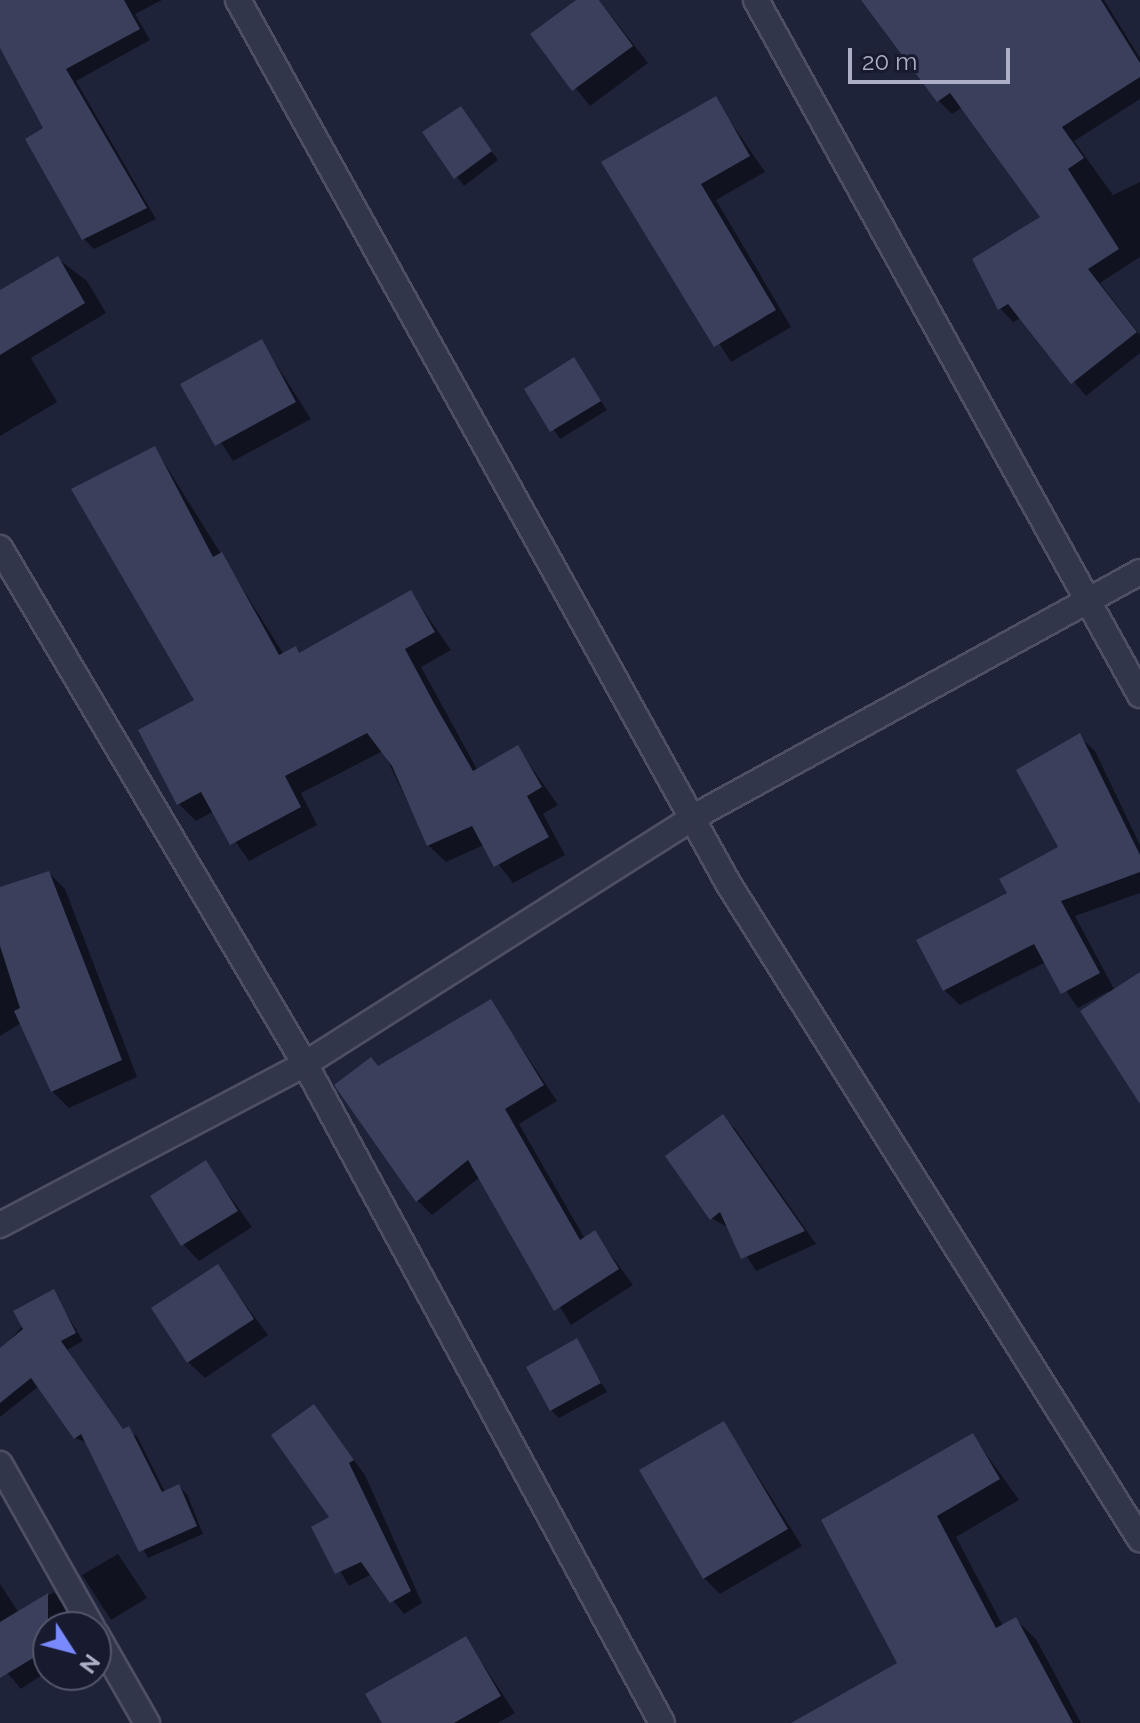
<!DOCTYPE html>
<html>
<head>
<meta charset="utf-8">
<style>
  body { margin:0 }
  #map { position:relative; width:1140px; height:1723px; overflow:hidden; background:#1e233a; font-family:Raleway,sans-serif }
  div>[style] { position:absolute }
  .shadow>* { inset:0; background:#0007 }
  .building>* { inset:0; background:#3a3f5b }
  .roads { filter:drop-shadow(2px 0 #4d5065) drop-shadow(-2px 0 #4d5065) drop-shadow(0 2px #4d5065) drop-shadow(0 -2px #4d5065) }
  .minor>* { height:24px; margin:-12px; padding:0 12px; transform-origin:12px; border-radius:12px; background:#32364a }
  span { translate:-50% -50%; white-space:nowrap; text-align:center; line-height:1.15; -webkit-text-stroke:6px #181b2f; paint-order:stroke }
  .north { position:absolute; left:32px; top:1611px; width:80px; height:80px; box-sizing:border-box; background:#181b2f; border:2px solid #53566c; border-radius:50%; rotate:126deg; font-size:22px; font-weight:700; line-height:32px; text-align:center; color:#acafc7 }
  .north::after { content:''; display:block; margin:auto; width:28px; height:36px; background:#7989ff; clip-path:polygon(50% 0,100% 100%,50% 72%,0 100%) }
  .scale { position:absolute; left:848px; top:48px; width:162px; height:36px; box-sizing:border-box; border:4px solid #acafc7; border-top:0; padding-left:10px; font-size:24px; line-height:28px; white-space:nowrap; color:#acafc7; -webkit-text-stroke:6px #181b2f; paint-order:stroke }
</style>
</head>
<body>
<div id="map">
  <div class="shadow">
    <div style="clip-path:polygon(0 0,162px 0,135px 14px,150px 40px,76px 81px,156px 219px,94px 249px,83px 238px,46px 129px,0 46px)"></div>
    <div style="clip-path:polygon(579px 0,599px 0,648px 63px,590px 106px,533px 35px)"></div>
    <div style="clip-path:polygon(1104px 0,1140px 58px,1140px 99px,1074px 141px,1113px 195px,1140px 182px,1140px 257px,1100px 283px,1140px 335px,1140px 353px,1086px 396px,1021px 318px,1013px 322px,1000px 308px,1043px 217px,963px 107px,952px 114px,939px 101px,864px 2px)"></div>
    <div style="clip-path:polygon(715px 99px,765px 172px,716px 200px,791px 327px,731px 362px,604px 162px)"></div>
    <div style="clip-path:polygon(461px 109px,498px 160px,464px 186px,425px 133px)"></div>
    <div style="clip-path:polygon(57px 258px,87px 281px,106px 313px,31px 358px,57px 402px,0 436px,0 310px)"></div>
    <div style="clip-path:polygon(262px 342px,311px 419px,233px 461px,183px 384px)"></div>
    <div style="clip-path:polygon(573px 360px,607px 410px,560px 439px,527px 390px)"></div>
    <div style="clip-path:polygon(155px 448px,284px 655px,301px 654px,411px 593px,451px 650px,421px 667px,478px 771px,518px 748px,558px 805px,543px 814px,565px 855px,513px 883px,484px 845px,446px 862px,428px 845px,383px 751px,301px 793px,317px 825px,249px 861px,214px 811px,196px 821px,179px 804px,197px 701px)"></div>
    <div style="clip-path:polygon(1079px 736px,1095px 751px,1140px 845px,1140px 893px,1075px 916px,1115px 991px,1140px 986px,1140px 1094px,1109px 991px,1078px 1008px,1046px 962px,960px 1005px,944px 990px,1010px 894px,1061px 848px)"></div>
    <div style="clip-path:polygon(49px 873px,65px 889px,137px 1077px,69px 1108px,52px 1091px,21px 1023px,0 1036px,0 890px)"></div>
    <div style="clip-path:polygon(490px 1001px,557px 1101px,519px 1124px,585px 1239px,595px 1233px,633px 1285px,571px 1325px,480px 1177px,432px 1215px,417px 1200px,379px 1068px)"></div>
    <div style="clip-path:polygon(723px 1117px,736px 1130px,816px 1244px,756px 1271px,729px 1228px,711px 1218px)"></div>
    <div style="clip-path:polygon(206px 1163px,252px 1227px,199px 1261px,183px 1244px)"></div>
    <div style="clip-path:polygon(217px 1267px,268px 1335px,205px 1378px,188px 1362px)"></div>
    <div style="clip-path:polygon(53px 1292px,83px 1341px,67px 1350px,124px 1431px,137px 1436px,165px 1492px,179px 1487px,187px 1494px,203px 1534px,148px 1558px,88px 1443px,75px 1438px,39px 1386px,0 1417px,0 1351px)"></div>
    <div style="clip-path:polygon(576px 1341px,607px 1392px,559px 1418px,551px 1410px)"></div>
    <div style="clip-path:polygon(314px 1407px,365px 1475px,422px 1603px,404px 1614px,372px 1574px,349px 1586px,314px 1527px,332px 1518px)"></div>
    <div style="clip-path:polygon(724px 1423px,802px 1546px,720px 1594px,704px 1578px)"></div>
    <div style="clip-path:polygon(973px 1436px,1019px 1500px,956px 1537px,1003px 1626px,1015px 1619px,1036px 1639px,1081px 1723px,795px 1723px,899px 1663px,824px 1521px)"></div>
    <div style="clip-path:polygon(118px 1554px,147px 1598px,111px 1620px,82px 1575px)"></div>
    <div style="clip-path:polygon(0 1584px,19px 1613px,54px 1592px,79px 1627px,48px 1627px,48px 1671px,21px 1689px,0 1664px)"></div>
    <div style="clip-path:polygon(466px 1639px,515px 1713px,498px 1723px,384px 1723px)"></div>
  </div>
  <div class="building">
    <div style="clip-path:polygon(0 0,124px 0,140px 29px,66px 69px,147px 208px,82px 240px,25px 139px,43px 128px,0 48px)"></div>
    <div style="clip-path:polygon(576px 0,599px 0,633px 46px,572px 91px,530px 34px)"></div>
    <div style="clip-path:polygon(861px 0,1101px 0,1140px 63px,1140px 77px,1062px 127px,1084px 158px,1068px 169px,1119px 249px,1088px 269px,1137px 332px,1071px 384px,1008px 304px,998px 310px,972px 259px,1040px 217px,950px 93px,937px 102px)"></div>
    <div style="clip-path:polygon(716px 96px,750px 156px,701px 184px,776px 310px,714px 347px,601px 162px)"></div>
    <div style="clip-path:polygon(461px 106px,492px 151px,454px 179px,422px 132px)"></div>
    <div style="clip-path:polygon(58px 256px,85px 303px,0 355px,0 290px)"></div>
    <div style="clip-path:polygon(262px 339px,296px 402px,215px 446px,180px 384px)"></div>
    <div style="clip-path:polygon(574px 357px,601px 401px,550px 432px,524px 389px)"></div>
    <div style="clip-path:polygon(155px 446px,213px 557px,222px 552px,279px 655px,296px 646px,299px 653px,411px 590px,435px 632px,405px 649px,435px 705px,473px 771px,518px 745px,542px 787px,527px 796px,549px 837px,494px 867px,472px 826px,427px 846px,392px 766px,367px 733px,285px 776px,301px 807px,230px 845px,201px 792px,177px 805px,138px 730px,194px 700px,71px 489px)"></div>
    <div style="clip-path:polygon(1080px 733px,1140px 855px,1140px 872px,1061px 901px,1100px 973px,1061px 994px,1034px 944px,943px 991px,916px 940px,1007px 893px,999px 879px,1058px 847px,1016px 770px)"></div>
    <div style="clip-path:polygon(49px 871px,122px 1060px,51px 1092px,14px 1011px,20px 1008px,0 946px,0 887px)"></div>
    <div style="clip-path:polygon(1140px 972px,1140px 1104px,1080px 1011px)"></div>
    <div style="clip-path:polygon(491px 999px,544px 1085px,505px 1109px,580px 1240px,595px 1230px,619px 1269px,554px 1311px,468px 1160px,416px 1202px,334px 1085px,371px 1057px,378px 1066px)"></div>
    <div style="clip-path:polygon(723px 1114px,805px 1231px,741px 1259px,720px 1212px,710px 1220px,665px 1156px)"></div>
    <div style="clip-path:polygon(206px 1160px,238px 1211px,181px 1246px,150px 1196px)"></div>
    <div style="clip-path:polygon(218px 1264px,254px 1319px,187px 1363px,151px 1308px)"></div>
    <div style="clip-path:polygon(54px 1289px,76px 1333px,61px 1341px,123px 1429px,129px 1426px,162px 1492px,179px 1484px,197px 1526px,139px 1552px,81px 1434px,74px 1439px,31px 1378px,0 1403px,0 1348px,23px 1329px,13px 1311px)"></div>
    <div style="clip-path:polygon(577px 1338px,601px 1383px,550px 1411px,526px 1367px)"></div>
    <div style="clip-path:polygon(314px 1404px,354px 1460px,349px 1463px,411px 1591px,390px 1603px,361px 1562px,335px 1574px,311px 1527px,329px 1517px,271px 1435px)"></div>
    <div style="clip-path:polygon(724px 1421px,788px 1529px,703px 1579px,639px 1470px)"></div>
    <div style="clip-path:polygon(973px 1433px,1000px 1479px,937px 1516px,996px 1628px,1016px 1617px,1073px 1723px,791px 1723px,897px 1663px,821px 1520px)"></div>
    <div style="clip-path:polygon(48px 1593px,48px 1649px,0 1678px,0 1622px)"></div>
    <div style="clip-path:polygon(466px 1636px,501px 1696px,454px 1723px,382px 1723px,365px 1694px)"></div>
  </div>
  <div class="roads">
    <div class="minor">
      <div style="left:238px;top:0;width:1010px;rotate:60.97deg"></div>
      <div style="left:728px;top:883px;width:775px;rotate:57.87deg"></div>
      <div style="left:756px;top:0;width:794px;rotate:61.08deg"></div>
      <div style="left:0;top:548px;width:599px;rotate:59.41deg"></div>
      <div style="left:305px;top:1064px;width:749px;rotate:61.55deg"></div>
      <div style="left:0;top:1225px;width:345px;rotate:-27.8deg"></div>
      <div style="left:305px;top:1064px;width:459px;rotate:-32.4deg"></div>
      <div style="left:692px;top:818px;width:511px;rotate:-28.77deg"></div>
      <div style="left:0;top:1464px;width:187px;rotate:60.6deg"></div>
      <div style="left:96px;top:1634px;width:103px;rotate:60.2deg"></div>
    </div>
  </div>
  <div class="north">N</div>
  <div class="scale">20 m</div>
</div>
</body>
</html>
